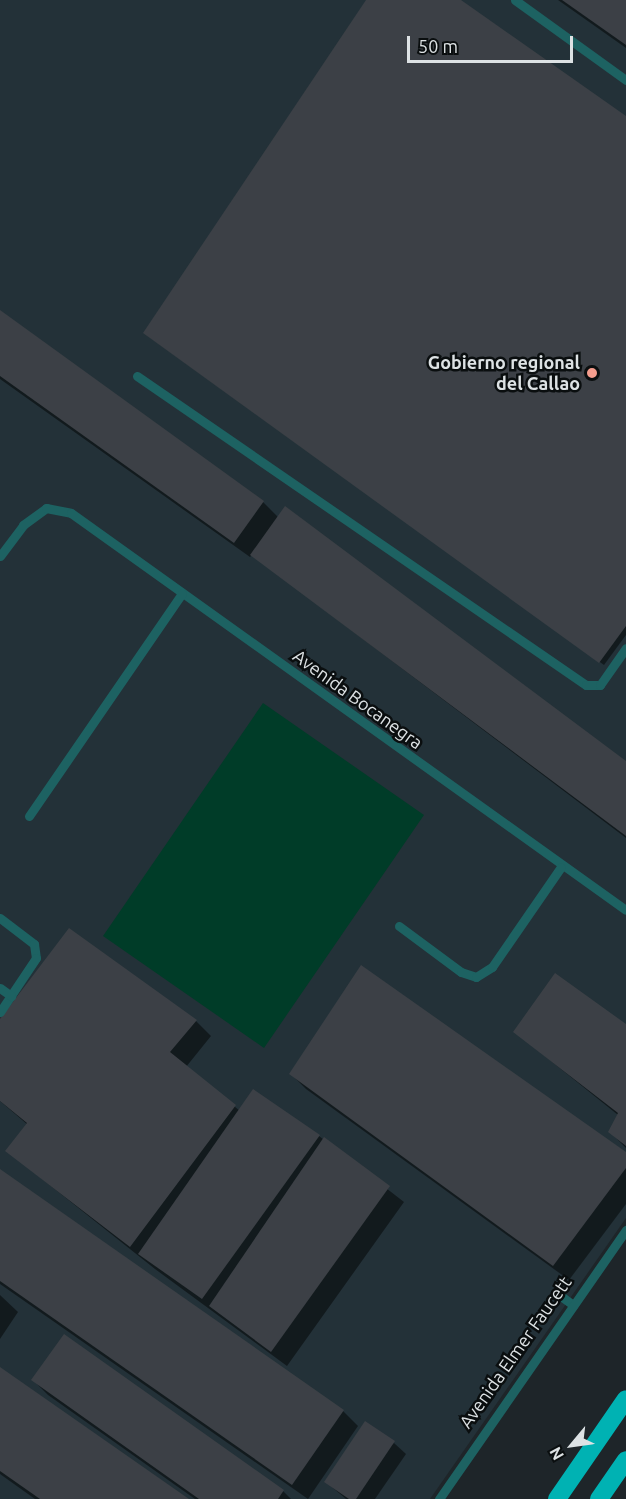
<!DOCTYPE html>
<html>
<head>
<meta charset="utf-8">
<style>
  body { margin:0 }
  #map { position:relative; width:626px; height:1499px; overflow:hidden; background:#1e2529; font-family:Ubuntu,sans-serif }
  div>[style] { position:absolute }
  .built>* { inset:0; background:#233138 }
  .green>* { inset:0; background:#003c28 }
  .shadow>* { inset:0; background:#0007 }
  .building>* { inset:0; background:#3c4046 }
  .lane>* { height:9px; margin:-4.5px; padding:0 4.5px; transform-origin:4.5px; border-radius:4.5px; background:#1d6262 }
  .highway>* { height:18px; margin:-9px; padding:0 9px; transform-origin:9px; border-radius:9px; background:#00b2b3 }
  .dots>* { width:16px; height:16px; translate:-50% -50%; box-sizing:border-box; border:3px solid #0a0e0f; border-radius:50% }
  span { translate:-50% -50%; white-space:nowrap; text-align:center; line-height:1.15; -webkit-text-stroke:5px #0a0e0f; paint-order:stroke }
  .poi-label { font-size:18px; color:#dde2e4; font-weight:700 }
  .right { translate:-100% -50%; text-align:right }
  .street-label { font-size:18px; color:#dde2e4 }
  .north { position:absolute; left:542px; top:1415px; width:60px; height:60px; -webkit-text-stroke:4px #0a0e0f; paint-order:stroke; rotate:241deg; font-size:16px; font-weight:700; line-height:24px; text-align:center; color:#dde2e4 }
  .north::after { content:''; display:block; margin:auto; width:21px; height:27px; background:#dde2e4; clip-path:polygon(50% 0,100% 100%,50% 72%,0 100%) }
  .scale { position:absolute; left:407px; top:36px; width:166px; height:27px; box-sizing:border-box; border:3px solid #dde2e4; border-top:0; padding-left:8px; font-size:18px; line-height:21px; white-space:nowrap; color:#dde2e4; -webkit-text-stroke:4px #0a0e0f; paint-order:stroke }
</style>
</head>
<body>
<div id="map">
  <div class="built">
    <div style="clip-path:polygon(0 0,626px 0,626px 1218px,430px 1499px,0 1499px)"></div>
  </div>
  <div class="green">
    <div style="clip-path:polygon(263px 703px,424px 815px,264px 1048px,103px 936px)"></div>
  </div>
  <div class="shadow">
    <div style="clip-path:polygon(368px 0,459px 0,626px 118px,626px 635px,604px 665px,148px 336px)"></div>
    <div style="clip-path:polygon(558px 0,626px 0,626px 48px)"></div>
    <div style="clip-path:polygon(0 312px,263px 502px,279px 518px,626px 763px,626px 838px,252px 555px,250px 557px,0 379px)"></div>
    <div style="clip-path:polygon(69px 930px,196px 1021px,211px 1036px,186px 1067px,240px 1111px,319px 1136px,404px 1202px,287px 1366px,155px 1269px,7px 1151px,28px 1125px,0 1101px,0 1022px)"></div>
    <div style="clip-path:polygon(626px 1026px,626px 1148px,610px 1132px,618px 1115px,515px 1032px)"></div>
    <div style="clip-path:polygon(291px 1074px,626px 1154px,626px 1204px,569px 1280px,306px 1089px)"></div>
    <div style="clip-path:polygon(0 1171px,343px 1411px,358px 1426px,308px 1499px,0 1284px)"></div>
    <div style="clip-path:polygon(0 1295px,18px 1312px,0 1339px)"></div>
    <div style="clip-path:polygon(0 1369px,186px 1499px,35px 1499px,0 1474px)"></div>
    <div style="clip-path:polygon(33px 1380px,283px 1491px,291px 1499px,195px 1499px,48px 1395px)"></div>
    <div style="clip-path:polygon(394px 1443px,406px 1454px,375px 1499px,346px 1499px,326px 1482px)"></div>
  </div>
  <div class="building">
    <div style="clip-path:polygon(366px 0,461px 0,626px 116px,626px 626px,599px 663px,143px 333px)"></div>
    <div style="clip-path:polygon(562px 0,626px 0,626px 45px)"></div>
    <div style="clip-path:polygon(0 310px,264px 501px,234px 543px,0 376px)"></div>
    <div style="clip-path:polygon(285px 506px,626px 761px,626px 836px,250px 555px)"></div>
    <div style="clip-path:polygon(69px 928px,197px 1020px,170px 1052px,236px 1105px,130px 1247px,5px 1151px,27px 1123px,0 1101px,0 1019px)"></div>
    <div style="clip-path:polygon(361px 965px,626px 1152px,626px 1168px,553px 1266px,289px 1074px)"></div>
    <div style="clip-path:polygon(555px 973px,626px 1024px,626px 1146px,608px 1132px,618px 1113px,513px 1032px)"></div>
    <div style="clip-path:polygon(253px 1089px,320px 1135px,202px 1299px,138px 1254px)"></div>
    <div style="clip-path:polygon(324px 1137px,390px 1186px,271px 1352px,209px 1306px)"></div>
    <div style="clip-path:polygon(0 1169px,344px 1410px,292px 1485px,0 1281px)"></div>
    <div style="clip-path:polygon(64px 1334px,284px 1490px,278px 1499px,199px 1499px,31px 1380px)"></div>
    <div style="clip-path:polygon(0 1367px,189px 1499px,40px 1499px,0 1471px)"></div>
    <div style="clip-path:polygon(365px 1421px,395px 1441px,356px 1499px,349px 1499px,324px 1482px)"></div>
  </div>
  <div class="lane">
    <div style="left:515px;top:0;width:137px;rotate:35.8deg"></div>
    <div style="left:137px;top:376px;width:545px;rotate:34.54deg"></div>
    <div style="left:586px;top:685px;width:14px"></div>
    <div style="left:600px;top:685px;width:45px;rotate:-54.9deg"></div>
    <div style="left:0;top:556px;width:39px;rotate:-53deg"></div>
    <div style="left:23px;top:525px;width:29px;rotate:-36deg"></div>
    <div style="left:46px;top:508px;width:25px;rotate:11deg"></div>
    <div style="left:71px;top:513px;width:682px;rotate:35.58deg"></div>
    <div style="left:29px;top:816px;width:270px;rotate:-55.5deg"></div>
    <div style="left:0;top:918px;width:43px;rotate:37.4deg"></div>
    <div style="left:34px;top:944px;width:14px;rotate:82deg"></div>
    <div style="left:36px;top:958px;width:65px;rotate:123.7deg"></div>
    <div style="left:399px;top:926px;width:77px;rotate:36.6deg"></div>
    <div style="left:461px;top:972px;width:16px;rotate:18deg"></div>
    <div style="left:476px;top:977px;width:19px;rotate:-32deg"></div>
    <div style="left:492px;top:967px;width:121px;rotate:-55.4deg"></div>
    <div style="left:0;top:988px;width:14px;rotate:36deg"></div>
    <div style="left:558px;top:1294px;width:19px;rotate:36deg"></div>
    <div style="left:439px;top:1499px;width:328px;rotate:-55.2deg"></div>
  </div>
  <div class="highway">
    <div style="left:557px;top:1499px;width:121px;rotate:-55.4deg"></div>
    <div style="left:599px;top:1499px;width:47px;rotate:-55.3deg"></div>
  </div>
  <div class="dots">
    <div style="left:592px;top:373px;background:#f59d8e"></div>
  </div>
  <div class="poi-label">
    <span class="right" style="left:580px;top:373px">Gobierno regional<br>del Callao</span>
  </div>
  <div class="street-label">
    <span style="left:358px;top:699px;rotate:36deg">Avenida Bocanegra</span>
    <span style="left:515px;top:1352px;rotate:-55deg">Avenida Elmer Faucett</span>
  </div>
  <div class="north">N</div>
  <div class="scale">50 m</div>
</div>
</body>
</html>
